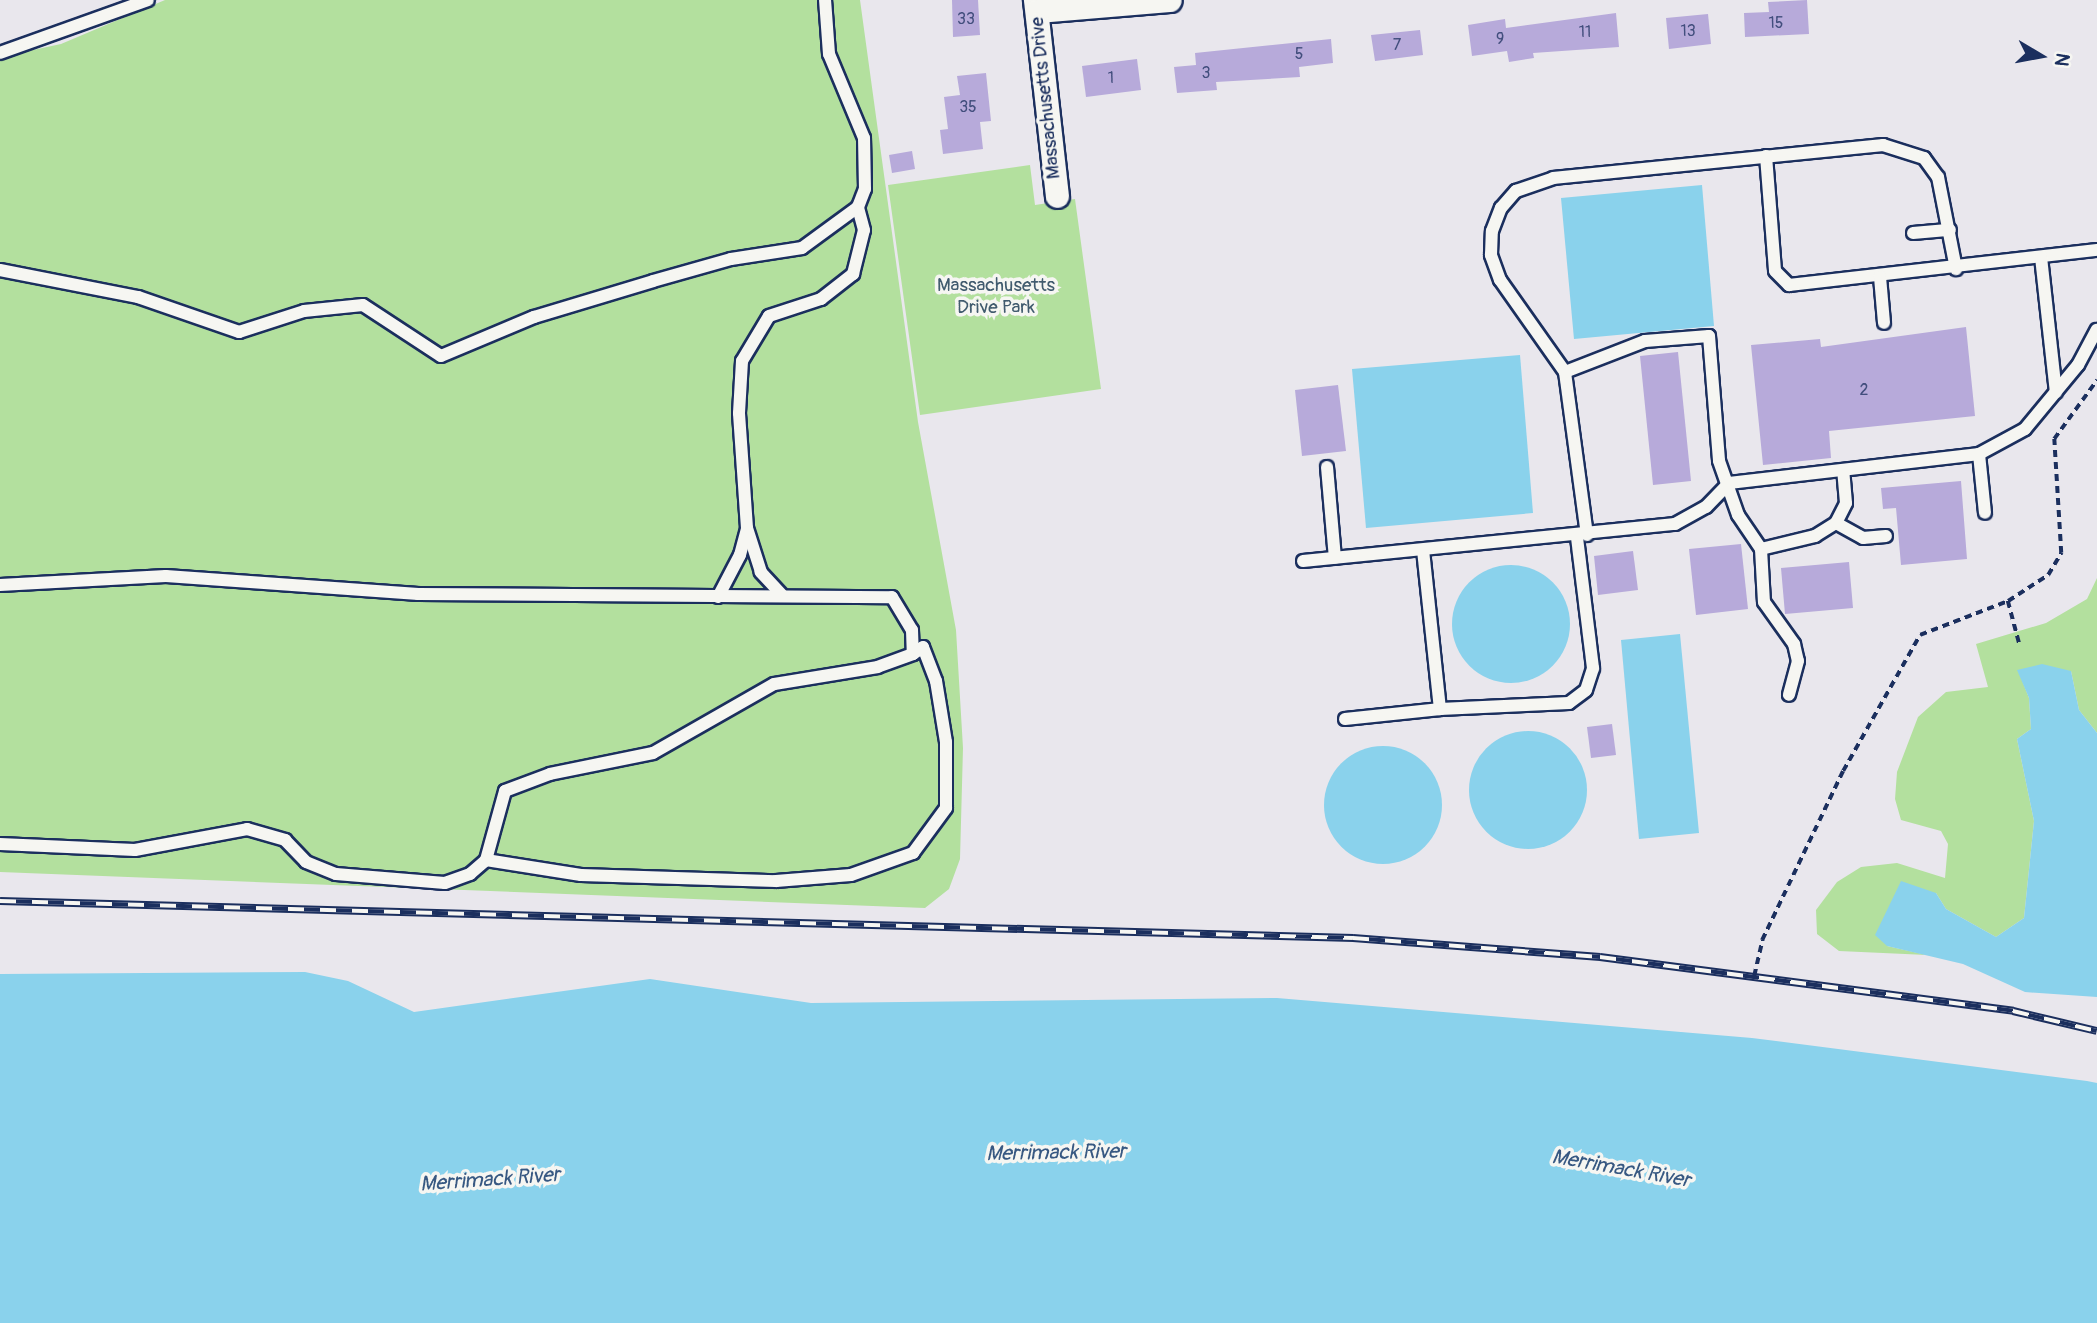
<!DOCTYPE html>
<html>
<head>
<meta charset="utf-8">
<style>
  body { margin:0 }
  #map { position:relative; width:2097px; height:1323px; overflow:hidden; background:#e9e7ed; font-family:Pangolin,sans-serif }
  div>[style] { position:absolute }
  .green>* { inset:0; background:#b3e09e }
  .water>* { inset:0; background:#8ad2ec }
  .round { border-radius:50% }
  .building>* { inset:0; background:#b7aada }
  .path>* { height:3.5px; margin-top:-1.75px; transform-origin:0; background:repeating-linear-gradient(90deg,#1b2f5e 0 7px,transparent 0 12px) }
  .roads { filter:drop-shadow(2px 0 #1b2f5e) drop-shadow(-2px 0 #1b2f5e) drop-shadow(0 2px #1b2f5e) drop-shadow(0 -2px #1b2f5e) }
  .lane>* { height:12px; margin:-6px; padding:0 6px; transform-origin:6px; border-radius:6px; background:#f6f6f2 }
  .street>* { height:23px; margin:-11.5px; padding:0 11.5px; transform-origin:11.5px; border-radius:11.5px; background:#f6f6f2 }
  .rail>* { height:8px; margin-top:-4px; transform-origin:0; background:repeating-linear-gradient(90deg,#f6f6f2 0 16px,#1b2f5e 0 32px); box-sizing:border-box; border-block:2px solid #1b2f5e }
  span { translate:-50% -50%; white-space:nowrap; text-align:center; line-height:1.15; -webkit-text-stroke:7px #f6f6f2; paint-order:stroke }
  .number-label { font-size:16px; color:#424e7d }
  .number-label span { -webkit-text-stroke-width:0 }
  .street-label { font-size:19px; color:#1b2f5e }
  .park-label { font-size:19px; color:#415b6e }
  .water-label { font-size:21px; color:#375882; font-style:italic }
  .north { position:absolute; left:2006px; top:21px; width:70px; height:70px; -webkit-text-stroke:5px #f6f6f2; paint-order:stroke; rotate:100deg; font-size:19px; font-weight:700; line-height:28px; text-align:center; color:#1b2f5e }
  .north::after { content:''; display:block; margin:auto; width:24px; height:32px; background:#1b2f5e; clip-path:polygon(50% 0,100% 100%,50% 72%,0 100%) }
</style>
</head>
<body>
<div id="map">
  <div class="green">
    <div style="clip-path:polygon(165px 0,860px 0,918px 422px,956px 630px,963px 748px,960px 859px,949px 889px,925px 908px,0 872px,0 57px,61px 44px)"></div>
    <div style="clip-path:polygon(1030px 165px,1035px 205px,1075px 199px,1101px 389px,920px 415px,888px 185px)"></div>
    <div style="clip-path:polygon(2097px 578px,2097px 733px,2079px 710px,2071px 671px,2018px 670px,2029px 698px,2031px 729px,2017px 739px,2034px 821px,2024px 918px,1996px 937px,1946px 909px,1936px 893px,1887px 946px,1927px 955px,1839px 951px,1817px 934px,1816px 910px,1837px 882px,1861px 867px,1897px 863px,1945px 878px,1948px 844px,1941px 831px,1901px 820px,1895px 799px,1897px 772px,1918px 717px,1946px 692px,1988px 687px,1976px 644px,2046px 623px,2087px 599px)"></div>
  </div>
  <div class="water">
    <div style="clip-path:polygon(1702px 185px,1714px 326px,1574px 339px,1561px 198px)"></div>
    <div style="clip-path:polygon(1520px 355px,1533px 513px,1366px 528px,1352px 369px)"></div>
    <div class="round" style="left:1452px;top:565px;width:118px;height:118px"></div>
    <div style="clip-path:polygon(1680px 634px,1699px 833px,1639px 839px,1621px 640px)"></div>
    <div style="clip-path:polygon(2042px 664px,2071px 671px,2079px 710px,2097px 733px,2097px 997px,2025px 992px,1963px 964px,1887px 946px,1875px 935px,1901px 881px,1936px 893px,1946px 909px,1996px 937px,2024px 918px,2034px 821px,2017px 739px,2031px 729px,2029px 698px,2017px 670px)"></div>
    <div class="round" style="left:1469px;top:731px;width:118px;height:118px"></div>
    <div class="round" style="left:1324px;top:746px;width:118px;height:118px"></div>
    <div style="clip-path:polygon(305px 972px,348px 981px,414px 1012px,650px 979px,811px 1003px,1277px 998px,1752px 1038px,2087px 1081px,2097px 1083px,2097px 1323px,0 1323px,0 974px)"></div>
  </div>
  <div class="building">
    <div style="clip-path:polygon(952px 0,978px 0,980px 35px,953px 37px)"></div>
    <div style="clip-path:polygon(1807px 0,1809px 34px,1745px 37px,1744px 13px,1769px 12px,1768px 2px)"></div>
    <div style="clip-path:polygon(1616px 13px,1619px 47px,1533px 53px,1534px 58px,1509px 62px,1507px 51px,1472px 56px,1468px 25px,1505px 19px,1506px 28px)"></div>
    <div style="clip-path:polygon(1708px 14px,1711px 44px,1669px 49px,1666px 18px)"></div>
    <div style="clip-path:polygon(1420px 30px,1423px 55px,1375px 61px,1371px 35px)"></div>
    <div style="clip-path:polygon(1331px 39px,1333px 63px,1299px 67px,1300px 77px,1216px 82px,1217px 90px,1177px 93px,1174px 67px,1196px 65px,1195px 53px)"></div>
    <div style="clip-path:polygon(1137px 59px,1141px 90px,1086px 97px,1082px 66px)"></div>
    <div style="clip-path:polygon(986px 73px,991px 121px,980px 122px,983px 149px,943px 154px,940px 130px,948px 129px,944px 97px,960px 95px,957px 76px)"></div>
    <div style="clip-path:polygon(912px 151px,915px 169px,892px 173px,889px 155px)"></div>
    <div style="clip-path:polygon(1966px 327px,1975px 416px,1829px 431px,1831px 458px,1763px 465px,1751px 345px,1820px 339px,1821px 347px)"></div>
    <div style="clip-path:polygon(1678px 352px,1691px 481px,1653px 485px,1640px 356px)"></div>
    <div style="clip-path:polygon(1338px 385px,1346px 451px,1302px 456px,1295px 390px)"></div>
    <div style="clip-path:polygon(1961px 481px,1967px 559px,1901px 565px,1896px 508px,1883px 509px,1881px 488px)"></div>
    <div style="clip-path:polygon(1741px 544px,1748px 609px,1696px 615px,1689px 549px)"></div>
    <div style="clip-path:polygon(1633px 551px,1638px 590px,1598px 595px,1594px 556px)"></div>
    <div style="clip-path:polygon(1849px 562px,1853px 608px,1785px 614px,1781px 568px)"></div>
    <div style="clip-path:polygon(1612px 724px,1616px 755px,1591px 758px,1587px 727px)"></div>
  </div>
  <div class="path">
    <div style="left:2008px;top:601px;width:47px;rotate:75.1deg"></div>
    <div style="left:1754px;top:976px;width:37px;rotate:-77deg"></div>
    <div style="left:1762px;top:940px;width:187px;rotate:-64.4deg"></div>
    <div style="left:1843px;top:771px;width:156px;rotate:-60.5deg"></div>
    <div style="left:1920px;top:635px;width:94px;rotate:-21.1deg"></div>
    <div style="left:2008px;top:601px;width:48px;rotate:-33deg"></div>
    <div style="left:2048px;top:575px;width:26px;rotate:-59deg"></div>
    <div style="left:2061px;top:553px;width:114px;rotate:-93.5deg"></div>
    <div style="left:2054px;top:439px;width:73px;rotate:-53.9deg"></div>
  </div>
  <div class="roads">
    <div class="lane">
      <div style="left:0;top:53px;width:157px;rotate:-19.7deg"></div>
      <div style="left:1766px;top:156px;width:115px;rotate:85.5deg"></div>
      <div style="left:1775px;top:271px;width:20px;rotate:45deg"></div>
      <div style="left:1789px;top:285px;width:310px;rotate:-6.5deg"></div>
      <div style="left:1913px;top:233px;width:37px;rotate:-5deg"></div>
      <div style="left:2041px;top:257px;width:136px;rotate:83.7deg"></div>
      <div style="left:0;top:270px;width:141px;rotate:11.1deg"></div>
      <div style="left:138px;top:297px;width:107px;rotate:19.1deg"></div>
      <div style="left:239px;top:332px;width:68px;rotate:-17.9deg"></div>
      <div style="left:304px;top:311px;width:59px;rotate:-5.8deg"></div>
      <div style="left:363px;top:305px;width:93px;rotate:33.2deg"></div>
      <div style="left:441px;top:356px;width:101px;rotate:-22.8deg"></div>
      <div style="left:534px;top:317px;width:124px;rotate:-16.8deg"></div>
      <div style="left:653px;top:281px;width:81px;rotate:-15.8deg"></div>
      <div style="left:731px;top:259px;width:72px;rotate:-8.8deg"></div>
      <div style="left:802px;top:248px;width:69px;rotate:-36.2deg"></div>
      <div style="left:858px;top:207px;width:19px;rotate:-69deg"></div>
      <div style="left:865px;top:189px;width:51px;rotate:-91.1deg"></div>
      <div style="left:864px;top:138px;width:91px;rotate:-112.6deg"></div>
      <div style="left:829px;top:54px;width:54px;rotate:-94.2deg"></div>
      <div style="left:1880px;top:277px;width:46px;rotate:85deg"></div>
      <div style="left:1565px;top:372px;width:86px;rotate:-21.2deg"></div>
      <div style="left:1645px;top:341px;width:64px;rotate:-4.5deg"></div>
      <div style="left:1709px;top:336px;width:125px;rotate:85.4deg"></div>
      <div style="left:1719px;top:461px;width:57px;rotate:70.6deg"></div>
      <div style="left:1738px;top:515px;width:41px;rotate:55.9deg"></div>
      <div style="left:1761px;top:549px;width:56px;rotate:-13.5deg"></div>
      <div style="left:1815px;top:536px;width:25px;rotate:-32deg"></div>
      <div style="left:1836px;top:523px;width:22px;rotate:-63deg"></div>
      <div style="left:1846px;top:503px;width:33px;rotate:-95deg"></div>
      <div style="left:1979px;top:454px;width:59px;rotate:84.2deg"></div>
      <div style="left:1327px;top:467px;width:91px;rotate:85deg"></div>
      <div style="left:1836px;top:523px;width:31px;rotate:29deg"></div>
      <div style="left:1863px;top:538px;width:23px;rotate:-5deg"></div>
      <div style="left:1587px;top:535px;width:164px;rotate:-97.7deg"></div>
      <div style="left:1565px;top:372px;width:113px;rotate:-125.2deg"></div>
      <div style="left:1500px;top:280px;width:27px;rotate:-110deg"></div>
      <div style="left:1491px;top:255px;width:24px;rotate:-88deg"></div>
      <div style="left:1492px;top:231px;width:25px;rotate:-69deg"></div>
      <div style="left:1501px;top:208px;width:23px;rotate:-49deg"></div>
      <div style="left:1516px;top:191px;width:39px;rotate:-19deg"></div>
      <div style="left:1553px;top:178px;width:332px;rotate:-5.7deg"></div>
      <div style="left:1883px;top:145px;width:43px;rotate:17.6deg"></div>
      <div style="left:1924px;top:158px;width:24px;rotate:54deg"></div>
      <div style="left:1938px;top:177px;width:94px;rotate:78.9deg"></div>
      <div style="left:1761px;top:549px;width:53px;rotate:86.8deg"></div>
      <div style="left:1764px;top:602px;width:52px;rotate:54.5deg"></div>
      <div style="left:1794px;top:644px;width:17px;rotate:77deg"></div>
      <div style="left:1798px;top:661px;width:35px;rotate:105deg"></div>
      <div style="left:1423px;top:550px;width:160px;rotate:83.9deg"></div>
      <div style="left:1440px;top:709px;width:129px;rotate:-2.7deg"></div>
      <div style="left:1569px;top:703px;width:21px;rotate:-37deg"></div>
      <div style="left:1586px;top:690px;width:23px;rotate:-72deg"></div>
      <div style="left:1593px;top:668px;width:132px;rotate:-97deg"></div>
      <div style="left:1303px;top:561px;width:374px;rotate:-5.7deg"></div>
      <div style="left:1675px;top:524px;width:35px;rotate:-29deg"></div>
      <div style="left:1706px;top:507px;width:33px;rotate:-46deg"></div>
      <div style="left:1729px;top:483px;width:252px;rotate:-6.6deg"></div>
      <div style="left:1979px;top:454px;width:52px;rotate:-28.5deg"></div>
      <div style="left:2025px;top:429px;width:83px;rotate:-50.4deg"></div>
      <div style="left:2078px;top:365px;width:40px;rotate:-62deg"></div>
      <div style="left:0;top:585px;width:166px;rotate:-3.1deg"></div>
      <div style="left:166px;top:576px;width:253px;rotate:4.1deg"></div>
      <div style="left:418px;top:594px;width:474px;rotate:0.4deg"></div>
      <div style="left:892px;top:597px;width:39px;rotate:59deg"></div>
      <div style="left:912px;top:630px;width:24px;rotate:88deg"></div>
      <div style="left:913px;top:654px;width:37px;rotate:160deg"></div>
      <div style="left:878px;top:667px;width:105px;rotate:170.7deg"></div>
      <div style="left:774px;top:684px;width:139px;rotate:150.3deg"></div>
      <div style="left:653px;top:753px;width:105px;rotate:168.5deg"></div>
      <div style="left:550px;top:774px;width:48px;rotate:159.3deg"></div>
      <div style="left:505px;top:791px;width:72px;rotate:105.4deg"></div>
      <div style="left:486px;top:860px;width:96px;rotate:9deg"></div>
      <div style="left:581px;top:875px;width:195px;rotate:1.8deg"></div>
      <div style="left:776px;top:881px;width:75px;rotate:-4.6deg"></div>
      <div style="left:851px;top:875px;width:66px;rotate:-19.5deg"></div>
      <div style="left:913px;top:853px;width:56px;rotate:-53.7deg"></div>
      <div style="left:946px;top:808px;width:66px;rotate:-90deg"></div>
      <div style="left:946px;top:742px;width:62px;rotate:-99.3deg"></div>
      <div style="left:936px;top:681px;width:36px;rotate:-111deg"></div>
      <div style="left:923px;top:647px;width:12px;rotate:145deg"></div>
      <div style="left:783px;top:596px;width:33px;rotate:-133deg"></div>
      <div style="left:761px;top:572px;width:46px;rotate:-107.7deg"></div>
      <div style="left:747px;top:528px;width:115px;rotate:-94deg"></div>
      <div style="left:739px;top:413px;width:52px;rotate:-86.7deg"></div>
      <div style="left:742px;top:361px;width:52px;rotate:-59deg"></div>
      <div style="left:769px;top:316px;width:55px;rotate:-18.1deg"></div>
      <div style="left:821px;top:299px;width:41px;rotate:-38deg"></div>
      <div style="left:853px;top:274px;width:45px;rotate:-76deg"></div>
      <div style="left:864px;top:230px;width:24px;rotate:-105deg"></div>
      <div style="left:718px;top:597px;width:47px;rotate:-62.4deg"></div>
      <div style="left:740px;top:555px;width:27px;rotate:-75deg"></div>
      <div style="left:1345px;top:719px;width:96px;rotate:-6deg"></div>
      <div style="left:0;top:844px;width:135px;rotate:2.5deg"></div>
      <div style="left:135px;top:850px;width:114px;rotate:-10.6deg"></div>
      <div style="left:247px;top:829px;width:40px;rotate:16deg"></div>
      <div style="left:285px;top:840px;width:30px;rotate:46deg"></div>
      <div style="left:306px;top:862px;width:32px;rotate:22deg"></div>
      <div style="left:336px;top:874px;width:109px;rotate:4.7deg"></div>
      <div style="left:445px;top:883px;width:27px;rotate:-20deg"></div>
      <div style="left:470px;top:874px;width:21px;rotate:-41deg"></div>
    </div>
    <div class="street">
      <div style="left:1035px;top:0;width:197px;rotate:83.6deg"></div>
      <div style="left:1037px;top:11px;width:133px;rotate:-4.7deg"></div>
    </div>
  </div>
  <div class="rail">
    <div style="left:0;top:901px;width:1354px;rotate:1.57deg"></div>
    <div style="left:1353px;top:938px;width:248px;rotate:4.4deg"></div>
    <div style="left:1600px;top:957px;width:417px;rotate:7.4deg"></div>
    <div style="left:2013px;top:1011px;width:86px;rotate:13.4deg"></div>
  </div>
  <div class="number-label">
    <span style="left:966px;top:19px">33</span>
    <span style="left:1776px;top:23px">15</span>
    <span style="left:1688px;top:31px">13</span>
    <span style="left:1585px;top:32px">11</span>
    <span style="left:1500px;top:39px">9</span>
    <span style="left:1397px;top:45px">7</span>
    <span style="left:1299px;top:54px">5</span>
    <span style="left:1206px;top:73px">3</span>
    <span style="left:1111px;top:78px">1</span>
    <span style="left:968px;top:107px">35</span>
    <span style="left:1864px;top:390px">2</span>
  </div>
  <div class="street-label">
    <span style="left:1046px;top:98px;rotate:-96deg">Massachusetts Drive</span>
  </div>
  <div class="park-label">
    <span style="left:996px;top:297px">Massachusetts<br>Drive Park</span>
  </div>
  <div class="water-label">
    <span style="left:1056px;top:1153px;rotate:-1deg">Merrimack River</span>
    <span style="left:1621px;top:1169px;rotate:10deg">Merrimack River</span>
    <span style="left:490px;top:1180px;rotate:-4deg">Merrimack River</span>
  </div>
  <div class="north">N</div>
</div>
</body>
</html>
